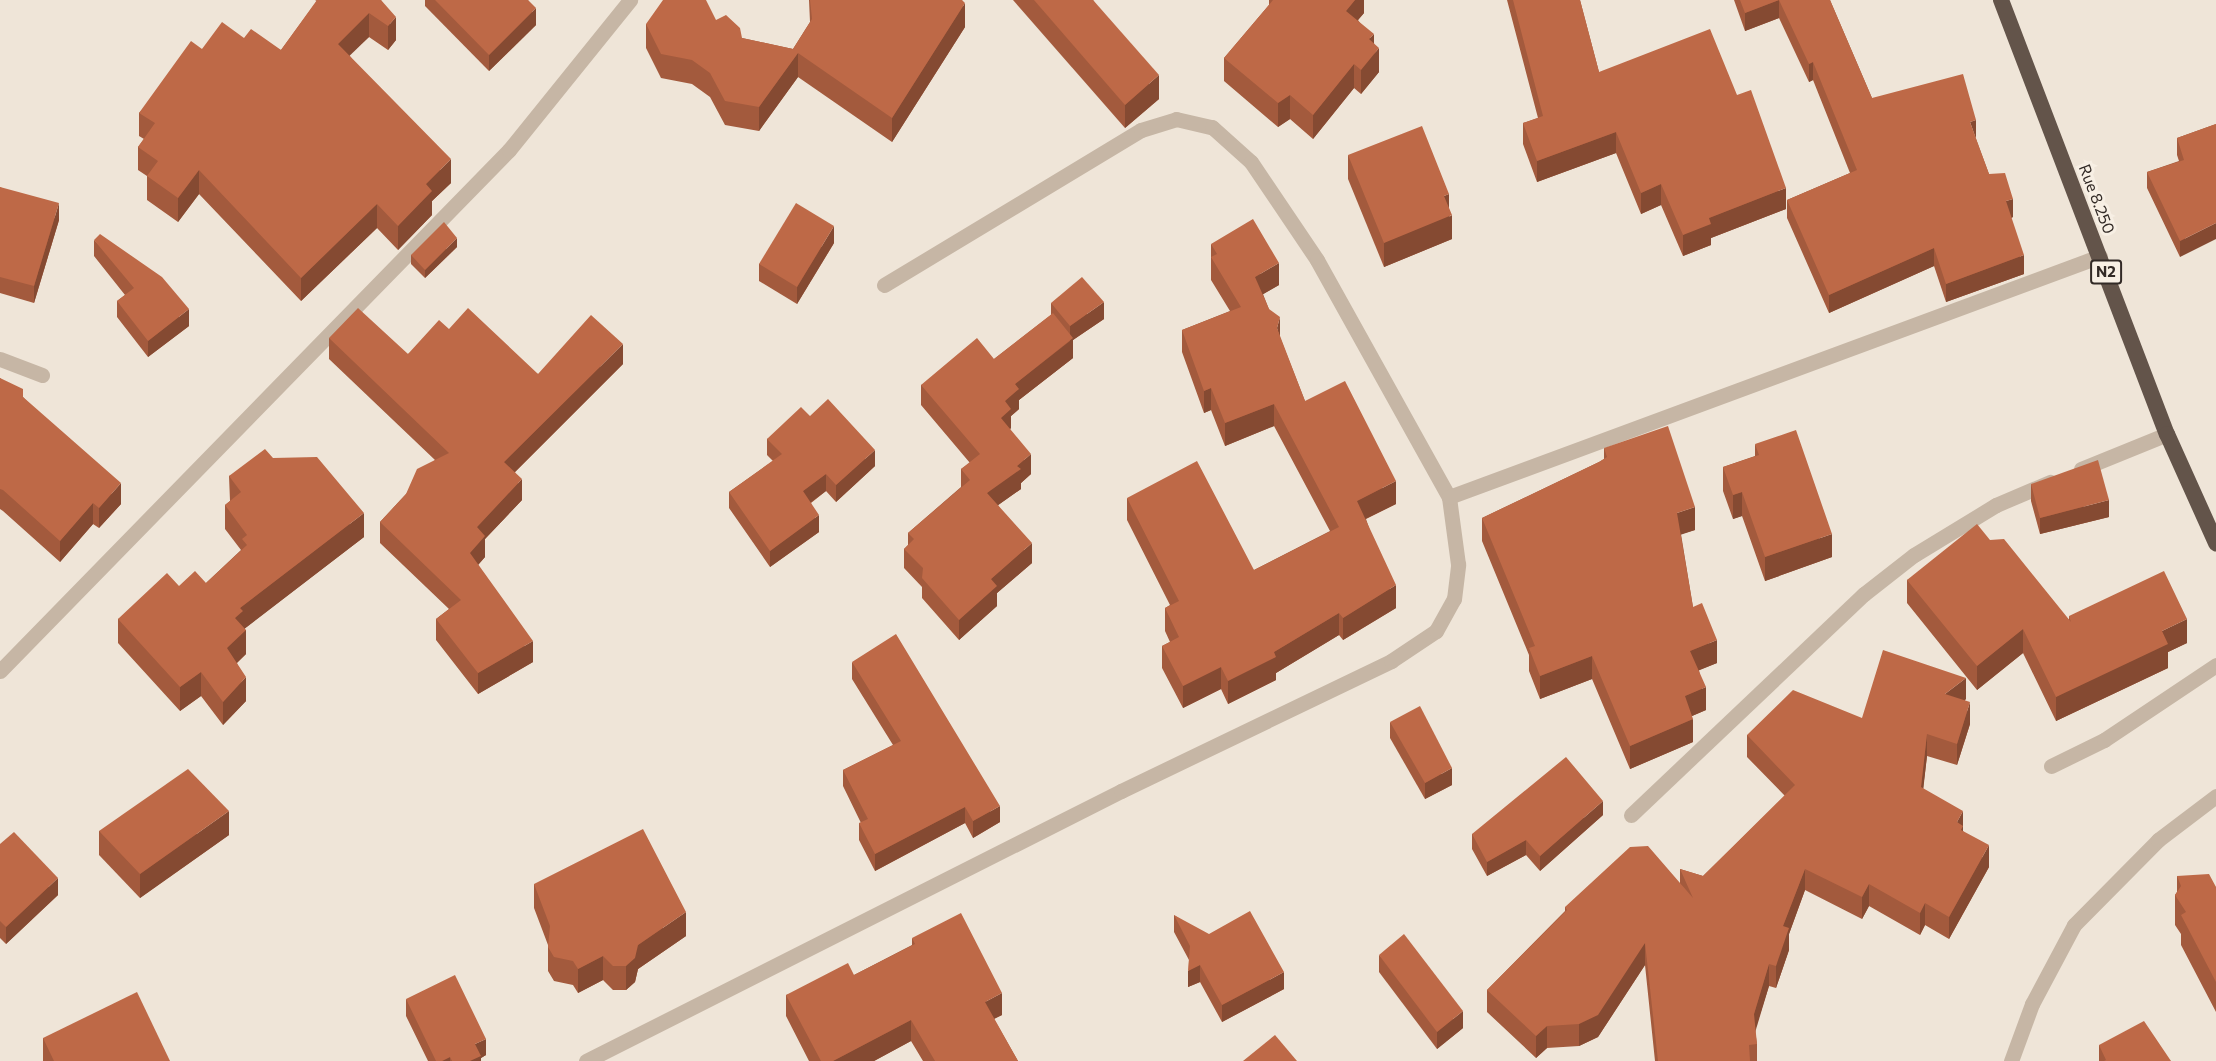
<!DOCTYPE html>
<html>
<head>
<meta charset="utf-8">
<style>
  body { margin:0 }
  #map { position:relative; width:2216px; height:1061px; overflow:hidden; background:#efe5d8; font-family:Commissioner,sans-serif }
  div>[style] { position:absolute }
  .minor>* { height:15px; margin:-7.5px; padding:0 7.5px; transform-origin:7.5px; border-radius:7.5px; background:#c6b6a5 }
  .trunk>* { height:16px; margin:-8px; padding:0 8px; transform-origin:8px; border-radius:8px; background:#63544a }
  .wall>* { inset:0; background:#a35a3d }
  .shaded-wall>* { inset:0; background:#854a32 }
  .building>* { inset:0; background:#be6947 }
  span { translate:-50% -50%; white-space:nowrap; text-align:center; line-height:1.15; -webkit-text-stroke:6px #f7efe4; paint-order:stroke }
  .shield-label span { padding:2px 4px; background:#f7efe4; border:2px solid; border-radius:4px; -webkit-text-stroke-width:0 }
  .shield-label { font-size:15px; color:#322a26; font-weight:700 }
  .street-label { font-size:16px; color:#322a26 }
</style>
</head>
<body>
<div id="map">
  <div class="minor">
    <div style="left:884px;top:285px;width:300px;rotate:-31.1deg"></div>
    <div style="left:1141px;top:130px;width:37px;rotate:-17deg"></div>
    <div style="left:1176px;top:119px;width:37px;rotate:13deg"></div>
    <div style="left:1212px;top:127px;width:52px;rotate:41.9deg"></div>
    <div style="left:1251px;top:162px;width:118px;rotate:56deg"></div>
    <div style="left:1317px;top:260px;width:271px;rotate:60.9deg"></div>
    <div style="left:0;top:359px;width:45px;rotate:20.9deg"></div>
    <div style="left:2081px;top:469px;width:93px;rotate:-22.1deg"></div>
    <div style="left:0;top:671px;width:728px;rotate:-45.67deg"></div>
    <div style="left:509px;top:150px;width:193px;rotate:-51.1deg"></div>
    <div style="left:2051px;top:766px;width:59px;rotate:-26.1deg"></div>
    <div style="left:2104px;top:740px;width:135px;rotate:-33.8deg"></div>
    <div style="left:1631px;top:815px;width:321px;rotate:-43.5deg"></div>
    <div style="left:1864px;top:594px;width:63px;rotate:-38deg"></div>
    <div style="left:1914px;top:555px;width:96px;rotate:-31.4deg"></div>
    <div style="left:1996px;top:505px;width:59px;rotate:-23.1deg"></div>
    <div style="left:586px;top:1061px;width:599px;rotate:-26.78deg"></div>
    <div style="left:1121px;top:791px;width:300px;rotate:-25.7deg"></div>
    <div style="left:1391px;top:661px;width:54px;rotate:-33.7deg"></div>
    <div style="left:1436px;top:631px;width:37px;rotate:-61deg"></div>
    <div style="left:1454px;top:599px;width:35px;rotate:-83deg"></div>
    <div style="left:1458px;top:564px;width:68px;rotate:-97.7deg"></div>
    <div style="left:1449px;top:497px;width:694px;rotate:-20.31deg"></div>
    <div style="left:2011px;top:1061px;width:61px;rotate:-69.8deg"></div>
    <div style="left:2032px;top:1004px;width:89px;rotate:-62deg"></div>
    <div style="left:2074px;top:925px;width:120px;rotate:-45.3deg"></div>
    <div style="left:2158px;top:840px;width:73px;rotate:-37.2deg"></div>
  </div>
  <div class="trunk">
    <div style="left:2001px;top:0;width:465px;rotate:69.1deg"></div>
    <div style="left:2167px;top:434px;width:120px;rotate:65.8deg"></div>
  </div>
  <div class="wall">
    <div style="clip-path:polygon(315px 0,381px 0,396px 40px,388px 50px,369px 37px,349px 55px,451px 183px,432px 201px,432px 215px,398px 250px,377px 228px,301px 301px,199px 194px,178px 222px,147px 200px,147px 176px,138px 170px,138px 147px,144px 139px,139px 136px,139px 113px,202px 49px,244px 38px,281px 50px,317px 1px)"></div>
    <div style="clip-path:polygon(425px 0,528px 0,536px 25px,489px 71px,425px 6px)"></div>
    <div style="clip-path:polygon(809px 0,962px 0,965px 27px,892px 142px,798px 77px,759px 131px,725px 125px,710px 97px,692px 84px,661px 78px,646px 48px,646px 24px,742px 38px,793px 49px,810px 22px)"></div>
    <div style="clip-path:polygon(1013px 0,1093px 0,1159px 99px,1125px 128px)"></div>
    <div style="clip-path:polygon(1269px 0,1364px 0,1364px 13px,1358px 20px,1374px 43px,1379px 72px,1361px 94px,1354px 88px,1313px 139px,1290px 119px,1278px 127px,1224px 81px,1224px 58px,1269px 5px)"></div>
    <div style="clip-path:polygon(1507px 0,1580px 0,1599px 72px,1737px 95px,1786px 209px,1711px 238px,1711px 245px,1683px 256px,1661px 205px,1641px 214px,1616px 153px,1537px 182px,1523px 144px,1523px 123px,1538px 118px)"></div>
    <div style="clip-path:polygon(1734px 0,1830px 0,1872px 98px,1976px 139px,1989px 174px,2013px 217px,2011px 218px,2024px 274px,1946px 302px,1934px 266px,1829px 313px,1787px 218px,1787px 200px,1850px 173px,1813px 80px,1809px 82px,1779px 18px,1745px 31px)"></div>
    <div style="clip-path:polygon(2216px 124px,2180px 257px,2147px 188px,2147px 172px,2179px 161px,2177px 155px,2177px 138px)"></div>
    <div style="clip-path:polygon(1348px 155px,1449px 209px,1452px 239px,1384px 267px,1348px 179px)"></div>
    <div style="clip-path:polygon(0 187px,59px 220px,34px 303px,0 293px)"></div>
    <div style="clip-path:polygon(94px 240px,189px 326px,148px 357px,117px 317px,117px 301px,125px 295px,94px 256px)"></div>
    <div style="clip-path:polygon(834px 243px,797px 304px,759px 281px,759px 264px)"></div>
    <div style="clip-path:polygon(1211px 244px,1279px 285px,1263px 294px,1305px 401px,1396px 504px,1366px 519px,1396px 608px,1343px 640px,1339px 635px,1276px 673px,1276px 680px,1228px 704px,1221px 689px,1183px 708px,1162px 668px,1162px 646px,1170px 642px,1165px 631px,1165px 608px,1170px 605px,1127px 520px,1127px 498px,1254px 570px,1330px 531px,1274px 426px,1225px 446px,1211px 410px,1204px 413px,1182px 352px,1182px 330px,1230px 311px,1211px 280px)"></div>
    <div style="clip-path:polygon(457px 247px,425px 278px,411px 264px,411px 255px)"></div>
    <div style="clip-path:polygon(1051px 303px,1104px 319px,1073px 340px,1073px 358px,1019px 400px,1019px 409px,1011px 416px,1011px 428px,1010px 429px,1031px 474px,1021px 483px,1021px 489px,998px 505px,1032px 563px,997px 593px,997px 606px,959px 640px,922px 598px,922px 587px,904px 568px,904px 549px,908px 545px,908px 533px,961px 487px,961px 469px,970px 463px,921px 405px,921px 385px,994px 359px,1051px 315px)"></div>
    <div style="clip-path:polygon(449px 329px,538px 374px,623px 364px,515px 472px,522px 500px,485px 539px,485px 557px,478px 565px,533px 662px,478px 694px,436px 640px,436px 619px,449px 609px,380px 543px,380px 522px,406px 494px,435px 460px,329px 359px,329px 338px,408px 354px)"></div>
    <div style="clip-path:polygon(0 378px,23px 397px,121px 504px,99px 528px,93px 524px,60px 562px,3px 511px,0 509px)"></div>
    <div style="clip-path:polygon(810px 416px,875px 466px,836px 502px,826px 491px,811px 503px,819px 532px,770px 567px,729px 508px,729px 492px,773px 461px,767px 455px,767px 439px)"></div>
    <div style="clip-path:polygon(1755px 444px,1832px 557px,1765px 581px,1742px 516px,1733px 519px,1723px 491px,1723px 467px,1755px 456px)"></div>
    <div style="clip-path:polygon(1604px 448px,1695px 530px,1681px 534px,1693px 607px,1717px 663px,1699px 670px,1706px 710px,1692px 716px,1693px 742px,1630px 769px,1592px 679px,1540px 699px,1529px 671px,1529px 655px,1482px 541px,1482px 518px,1599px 462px,1604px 459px)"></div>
    <div style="clip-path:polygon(273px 458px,364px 537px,245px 628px,246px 654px,237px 663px,246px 701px,223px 725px,201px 696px,180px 711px,118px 643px,118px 619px,179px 586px,206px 583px,241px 550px,225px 529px,225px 505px,230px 501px,229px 476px)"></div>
    <div style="clip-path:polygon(2031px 484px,2109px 517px,2040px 534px,2031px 501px)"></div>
    <div style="clip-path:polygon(1990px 540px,2069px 620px,2069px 616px,2187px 643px,2168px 652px,2168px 668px,2056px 721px,2023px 653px,1977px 690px,1907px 603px,1907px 580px)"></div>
    <div style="clip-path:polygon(852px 662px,1000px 822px,973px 838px,965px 823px,875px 871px,859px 840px,859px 823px,861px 823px,843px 786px,843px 770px,893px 745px,852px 679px)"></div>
    <div style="clip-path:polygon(1966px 699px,1965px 700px,1970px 724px,1957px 765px,1927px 756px,1923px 789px,1963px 831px,1989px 867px,1949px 939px,1925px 925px,1920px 935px,1869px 906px,1862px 919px,1805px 890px,1789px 934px,1789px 950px,1776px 988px,1769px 986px,1755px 1030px,1757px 1044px,1757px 1061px,1655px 1061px,1645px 965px,1598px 1037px,1579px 1046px,1547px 1048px,1536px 1058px,1487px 1012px,1487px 990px,1565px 911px,1565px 907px,1680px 884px,1680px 869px,1703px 876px,1785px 796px,1747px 757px,1747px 735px,1862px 718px)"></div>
    <div style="clip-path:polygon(1390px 722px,1452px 785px,1425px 799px,1390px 738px)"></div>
    <div style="clip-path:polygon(1603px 815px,1540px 871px,1526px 855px,1487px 876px,1472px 849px,1472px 834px)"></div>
    <div style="clip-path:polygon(99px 831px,229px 835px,140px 898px,99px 855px)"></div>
    <div style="clip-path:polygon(0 844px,58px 895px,6px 944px,0 938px)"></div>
    <div style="clip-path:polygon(2177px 876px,2216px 887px,2216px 1012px,2181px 945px,2181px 934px,2175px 925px,2175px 895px,2177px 892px)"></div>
    <div style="clip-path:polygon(534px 884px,686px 936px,638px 969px,635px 982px,626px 990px,613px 990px,603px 980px,578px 993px,573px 985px,554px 981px,548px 971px,548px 945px,534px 908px)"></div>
    <div style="clip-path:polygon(1174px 915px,1284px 989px,1222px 1022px,1200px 982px,1188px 987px,1189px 960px,1174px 932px)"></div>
    <div style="clip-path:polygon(912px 938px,1002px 1015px,994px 1019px,1018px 1061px,923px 1061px,911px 1041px,874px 1061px,809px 1061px,786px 1016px,786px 995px,854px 975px,912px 945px)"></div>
    <div style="clip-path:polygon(1379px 955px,1463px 1028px,1437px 1049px,1379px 972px)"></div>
    <div style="clip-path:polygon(406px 999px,486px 1055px,481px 1058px,481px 1061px,428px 1061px,406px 1016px)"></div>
    <div style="clip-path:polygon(43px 1038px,170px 1061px,43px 1061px)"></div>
    <div style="clip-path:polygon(2099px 1045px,2171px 1061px,2099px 1061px)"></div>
  </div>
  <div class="shaded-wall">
    <div style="clip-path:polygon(1355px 0,1364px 0,1364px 13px,1346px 34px,1346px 11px)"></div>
    <div style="clip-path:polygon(1779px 0,1779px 18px,1745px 31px,1745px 13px)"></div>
    <div style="clip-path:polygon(965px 3px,965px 27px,892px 142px,892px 118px)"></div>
    <div style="clip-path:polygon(536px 8px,536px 25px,489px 71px,489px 55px)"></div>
    <div style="clip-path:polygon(369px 13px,369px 37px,338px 67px,338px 44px)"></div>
    <div style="clip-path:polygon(396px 17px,396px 40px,388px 50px,388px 26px)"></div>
    <div style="clip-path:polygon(1374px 34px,1374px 54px,1379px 48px,1379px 72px,1361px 94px,1361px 70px,1369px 39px)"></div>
    <div style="clip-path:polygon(798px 53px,798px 77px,759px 131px,759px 107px)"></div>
    <div style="clip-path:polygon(1813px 62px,1813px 80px,1809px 82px,1809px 64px)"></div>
    <div style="clip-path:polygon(1354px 64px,1354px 88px,1313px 139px,1313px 115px)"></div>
    <div style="clip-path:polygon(1159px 75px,1159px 99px,1125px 128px,1125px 105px)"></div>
    <div style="clip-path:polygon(1290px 95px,1290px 119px,1278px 127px,1278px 103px)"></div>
    <div style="clip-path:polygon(1976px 120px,1976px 139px,1970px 122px)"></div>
    <div style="clip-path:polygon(1616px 132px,1616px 153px,1537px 182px,1537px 161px)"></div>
    <div style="clip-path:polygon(451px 159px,451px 183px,432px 201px,432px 215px,398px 250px,398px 226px,426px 184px)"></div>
    <div style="clip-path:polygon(199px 170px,199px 194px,178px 222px,178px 198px)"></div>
    <div style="clip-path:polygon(1661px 184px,1661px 205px,1641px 214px,1641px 193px)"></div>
    <div style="clip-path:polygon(1786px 188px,1786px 209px,1711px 238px,1711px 245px,1683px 256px,1683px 235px,1709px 218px)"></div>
    <div style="clip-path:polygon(1449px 194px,1449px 217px,1452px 215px,1452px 239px,1384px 267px,1384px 243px,1444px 196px)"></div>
    <div style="clip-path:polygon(2013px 199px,2013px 217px,2006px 220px,2006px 201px)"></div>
    <div style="clip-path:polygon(59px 203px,59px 220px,34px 303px,34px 286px)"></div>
    <div style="clip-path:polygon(377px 204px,377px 228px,301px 301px,301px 278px)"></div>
    <div style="clip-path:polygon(2216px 223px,2216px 239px,2180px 257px,2180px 241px)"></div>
    <div style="clip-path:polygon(834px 226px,834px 243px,797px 304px,797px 287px)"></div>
    <div style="clip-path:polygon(457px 238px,457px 247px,425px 278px,425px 270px)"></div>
    <div style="clip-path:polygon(1934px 248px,1934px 266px,1829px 313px,1829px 295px)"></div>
    <div style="clip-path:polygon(2024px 255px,2024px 274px,1946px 302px,1946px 284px)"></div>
    <div style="clip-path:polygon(1279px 263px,1279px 285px,1255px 299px,1255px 277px)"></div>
    <div style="clip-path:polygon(1104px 302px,1104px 319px,1073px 340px,1073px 358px,1019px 400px,1019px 409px,1011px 416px,1011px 428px,1001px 438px,1001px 418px,1005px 401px,1015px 384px,1070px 341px,1070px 326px)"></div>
    <div style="clip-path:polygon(189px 309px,189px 326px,148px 357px,148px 341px)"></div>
    <div style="clip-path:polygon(1280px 317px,1280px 339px,1277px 328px)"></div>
    <div style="clip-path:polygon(623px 344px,623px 364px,504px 483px,504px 462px)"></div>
    <div style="clip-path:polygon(1211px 388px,1211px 410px,1204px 413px,1204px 391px)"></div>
    <div style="clip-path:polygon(1274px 404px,1274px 426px,1225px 446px,1225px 423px)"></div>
    <div style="clip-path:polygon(875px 450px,875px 466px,836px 502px,836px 485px)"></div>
    <div style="clip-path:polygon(1031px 454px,1031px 474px,1021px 483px,1021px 489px,987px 513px,987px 493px,1017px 466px)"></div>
    <div style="clip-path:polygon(826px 474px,826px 491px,803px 508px,803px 491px)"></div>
    <div style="clip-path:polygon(522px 479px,522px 500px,485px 539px,485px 557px,470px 574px,470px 553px,477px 527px)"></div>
    <div style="clip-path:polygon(1396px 481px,1396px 504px,1357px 523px,1357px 501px)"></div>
    <div style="clip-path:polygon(121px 483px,121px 504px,99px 528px,99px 508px)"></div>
    <div style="clip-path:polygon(1742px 492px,1742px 516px,1733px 519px,1733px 495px)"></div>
    <div style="clip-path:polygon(2109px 500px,2109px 517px,2040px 534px,2040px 518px)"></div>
    <div style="clip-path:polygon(93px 503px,93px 524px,60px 562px,60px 541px)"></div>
    <div style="clip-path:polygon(1695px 507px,1695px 530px,1677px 536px,1677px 513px)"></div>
    <div style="clip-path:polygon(364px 513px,364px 537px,243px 630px,246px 630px,246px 654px,227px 672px,227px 648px,235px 618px,240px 608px)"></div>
    <div style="clip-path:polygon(819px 515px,819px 532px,770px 567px,770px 551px)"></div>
    <div style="clip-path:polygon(1832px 534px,1832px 557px,1765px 581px,1765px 557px)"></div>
    <div style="clip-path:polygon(1032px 543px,1032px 563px,997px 593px,997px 606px,959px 640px,959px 620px,991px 579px)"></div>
    <div style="clip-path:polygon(1396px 585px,1396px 608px,1343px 640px,1343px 618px)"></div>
    <div style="clip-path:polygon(1339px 613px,1339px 635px,1276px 673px,1276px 680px,1228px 704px,1228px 681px,1274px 652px)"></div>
    <div style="clip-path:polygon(2187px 619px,2187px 643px,2168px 652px,2168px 668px,2056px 721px,2056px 697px,2162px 631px)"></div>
    <div style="clip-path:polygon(2023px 629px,2023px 653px,1977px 690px,1977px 666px)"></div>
    <div style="clip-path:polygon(1717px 640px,1717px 663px,1690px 674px,1690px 651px)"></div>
    <div style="clip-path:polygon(533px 641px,533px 662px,478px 694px,478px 673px)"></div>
    <div style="clip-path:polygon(1592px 656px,1592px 679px,1540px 699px,1540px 676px)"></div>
    <div style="clip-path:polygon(1221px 667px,1221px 689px,1183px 708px,1183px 686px)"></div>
    <div style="clip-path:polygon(201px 672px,201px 696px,180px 711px,180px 687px)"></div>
    <div style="clip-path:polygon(246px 677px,246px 701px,223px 725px,223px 702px)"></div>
    <div style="clip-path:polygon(1966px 678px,1966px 699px,1945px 716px,1945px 694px)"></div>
    <div style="clip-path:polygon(1706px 687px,1706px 710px,1685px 719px,1685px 696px)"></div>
    <div style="clip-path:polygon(1970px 702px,1970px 724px,1957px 765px,1957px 744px)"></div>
    <div style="clip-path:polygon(1693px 719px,1693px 742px,1630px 769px,1630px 746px)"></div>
    <div style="clip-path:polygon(1927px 734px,1927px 756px,1921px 809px,1921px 787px)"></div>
    <div style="clip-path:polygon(1452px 768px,1452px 785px,1425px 799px,1425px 783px)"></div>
    <div style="clip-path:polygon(1603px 801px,1603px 815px,1540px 871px,1540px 856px)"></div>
    <div style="clip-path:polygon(1000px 806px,1000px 822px,973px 838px,973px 821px)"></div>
    <div style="clip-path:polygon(965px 807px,965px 823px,875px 871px,875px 854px)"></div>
    <div style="clip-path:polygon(229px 811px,229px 835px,140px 898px,140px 874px)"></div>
    <div style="clip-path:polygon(1963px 811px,1963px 848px,1957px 822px)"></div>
    <div style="clip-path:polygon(1526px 840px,1526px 855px,1487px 876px,1487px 862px)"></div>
    <div style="clip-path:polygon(1989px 845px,1989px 867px,1949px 939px,1949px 917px)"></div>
    <div style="clip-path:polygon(1805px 869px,1805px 890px,1789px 934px,1789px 950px,1776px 988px,1776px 966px,1783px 926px)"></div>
    <div style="clip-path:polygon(58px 878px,58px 895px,6px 944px,6px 927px)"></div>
    <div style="clip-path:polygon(1869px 884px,1869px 906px,1862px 919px,1862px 897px)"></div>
    <div style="clip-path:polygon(1925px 903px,1925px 925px,1920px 935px,1920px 913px)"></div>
    <div style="clip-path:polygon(686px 912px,686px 936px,638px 969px,635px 982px,626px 990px,626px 966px,638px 945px)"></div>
    <div style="clip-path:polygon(1645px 943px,1645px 965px,1598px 1037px,1579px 1046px,1579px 1024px)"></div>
    <div style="clip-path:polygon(603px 956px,603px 980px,578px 993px,578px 969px)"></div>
    <div style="clip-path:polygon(1769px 964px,1769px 986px,1754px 1036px,1754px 1014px)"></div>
    <div style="clip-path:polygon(1200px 965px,1200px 982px,1188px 987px,1188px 971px)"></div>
    <div style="clip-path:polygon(1284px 972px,1284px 989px,1222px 1022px,1222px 1005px)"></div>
    <div style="clip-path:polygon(1002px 993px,1002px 1015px,985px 1023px,985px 1002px)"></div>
    <div style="clip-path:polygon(1463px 1011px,1463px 1028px,1437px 1049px,1437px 1032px)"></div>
    <div style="clip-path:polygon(911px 1020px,911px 1041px,874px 1061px,833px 1061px)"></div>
    <div style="clip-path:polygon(1547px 1026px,1547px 1048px,1536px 1058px,1536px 1036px)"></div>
    <div style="clip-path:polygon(486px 1039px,486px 1055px,481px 1058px,481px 1061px,470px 1061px,475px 1044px)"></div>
    <div style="clip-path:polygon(450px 1057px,450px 1061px,442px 1061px)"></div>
  </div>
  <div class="building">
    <div style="clip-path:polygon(317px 0,381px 0,396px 17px,388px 26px,369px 13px,338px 44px,451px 159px,426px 184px,432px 191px,398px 226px,377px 204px,301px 278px,199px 170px,178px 198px,147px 176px,158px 161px,138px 147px,155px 123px,139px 113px,191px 41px,202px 49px,222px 22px,244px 38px,251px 29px,281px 50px)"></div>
    <div style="clip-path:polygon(435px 0,528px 0,536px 8px,489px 55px)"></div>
    <div style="clip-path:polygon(663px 0,706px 0,716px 20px,726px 15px,740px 28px,742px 38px,793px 49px,812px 19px,810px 0,962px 0,965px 3px,892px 118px,798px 53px,759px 107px,725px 101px,710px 73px,692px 60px,661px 54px,646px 24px)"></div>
    <div style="clip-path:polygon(1034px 0,1093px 0,1159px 75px,1125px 105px)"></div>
    <div style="clip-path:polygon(1273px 0,1355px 0,1346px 11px,1374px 34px,1369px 39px,1379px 48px,1361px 70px,1354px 64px,1313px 115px,1290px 95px,1278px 103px,1224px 58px)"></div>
    <div style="clip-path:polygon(1513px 0,1580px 0,1599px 72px,1710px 29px,1737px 95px,1751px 90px,1786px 188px,1709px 218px,1711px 224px,1683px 235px,1661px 184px,1641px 193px,1616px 132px,1537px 161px,1523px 123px,1543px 116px)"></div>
    <div style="clip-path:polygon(1740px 0,1830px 0,1872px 98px,1963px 74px,1976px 120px,1970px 122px,1989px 174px,2005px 173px,2013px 199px,2006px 201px,2024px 255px,1946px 284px,1934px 248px,1829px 295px,1787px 200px,1857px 170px,1813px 62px,1809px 64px,1779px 0,1745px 13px)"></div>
    <div style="clip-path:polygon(2216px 124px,2216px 223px,2180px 241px,2147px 172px,2184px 160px,2177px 138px)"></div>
    <div style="clip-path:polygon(1422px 126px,1449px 194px,1444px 196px,1452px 215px,1384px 243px,1348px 155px)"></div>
    <div style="clip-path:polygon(0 187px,59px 203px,34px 286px,0 277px)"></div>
    <div style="clip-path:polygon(796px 203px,834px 226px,797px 287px,759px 264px)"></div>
    <div style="clip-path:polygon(1253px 219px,1279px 263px,1255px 277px,1269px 309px,1280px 317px,1277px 328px,1305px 401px,1345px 381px,1396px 481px,1357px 501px,1396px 585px,1343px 618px,1339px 613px,1274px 652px,1276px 657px,1228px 681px,1221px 667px,1183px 686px,1162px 646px,1179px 637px,1165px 608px,1179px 601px,1127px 498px,1197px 461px,1254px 570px,1339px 527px,1274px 404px,1225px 423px,1211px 388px,1204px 391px,1182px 330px,1241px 307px,1211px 257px,1217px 254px,1211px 244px)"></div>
    <div style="clip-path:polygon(444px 222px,457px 238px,425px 270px,411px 255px)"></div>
    <div style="clip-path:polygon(100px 234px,162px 277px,189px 309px,148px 341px,117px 301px,134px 288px,94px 240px)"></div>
    <div style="clip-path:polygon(1082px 277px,1104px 302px,1070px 326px,1051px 303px)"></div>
    <div style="clip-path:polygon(358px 308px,408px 354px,439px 320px,449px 329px,468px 308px,538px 374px,591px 315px,623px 344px,504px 462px,522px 479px,477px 527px,485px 536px,470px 553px,533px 641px,478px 673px,436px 619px,461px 600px,380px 522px,406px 494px,417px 469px,449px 453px,329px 338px)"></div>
    <div style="clip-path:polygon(1053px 313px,1073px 338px,1015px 384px,1019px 389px,1005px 401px,1011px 409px,1001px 418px,1031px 454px,1017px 466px,1021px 469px,987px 493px,1032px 543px,991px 579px,997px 586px,959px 620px,922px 578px,923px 568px,904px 549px,914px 539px,908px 533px,970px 480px,961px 469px,980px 454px,921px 385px,977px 338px,994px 359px)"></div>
    <div style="clip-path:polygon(0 378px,23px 389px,23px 397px,121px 483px,99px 508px,93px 503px,60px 541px,3px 490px,0 489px)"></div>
    <div style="clip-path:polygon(828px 399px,875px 450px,836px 485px,826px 474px,803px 491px,819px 515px,770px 551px,729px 492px,782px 454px,767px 439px,801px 407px,810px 416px)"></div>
    <div style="clip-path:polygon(1668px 426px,1695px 507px,1677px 513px,1693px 607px,1702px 603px,1717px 640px,1690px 651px,1706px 687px,1685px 696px,1693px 719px,1630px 746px,1592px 656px,1540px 676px,1529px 648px,1535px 646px,1482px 518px,1599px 462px,1607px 457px,1604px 448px)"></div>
    <div style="clip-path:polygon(1796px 430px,1832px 534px,1765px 557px,1742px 492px,1733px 495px,1723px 467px,1759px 455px,1755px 444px)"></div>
    <div style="clip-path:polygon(265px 449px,273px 458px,317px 457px,364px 513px,240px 608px,243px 611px,235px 618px,246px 630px,227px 648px,246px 677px,223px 702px,201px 672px,180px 687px,118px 619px,167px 573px,179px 586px,195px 571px,206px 583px,247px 545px,242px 539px,247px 535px,225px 505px,241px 492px,229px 476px)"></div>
    <div style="clip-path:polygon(2098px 460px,2109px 500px,2040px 518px,2031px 484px)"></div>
    <div style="clip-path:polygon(1977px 524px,1990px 540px,2004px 539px,2071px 622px,2069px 616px,2164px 571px,2187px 619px,2162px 631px,2168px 644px,2056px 697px,2023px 629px,1977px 666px,1907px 580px)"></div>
    <div style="clip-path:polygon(896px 634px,1000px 806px,973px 821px,965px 807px,875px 854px,859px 823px,868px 819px,843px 770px,901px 741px,852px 662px)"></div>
    <div style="clip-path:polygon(1883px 650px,1966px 678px,1945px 694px,1970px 702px,1957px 744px,1927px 734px,1921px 787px,1963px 811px,1957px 822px,1963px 826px,1961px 830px,1989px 845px,1949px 917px,1925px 903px,1920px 913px,1869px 884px,1862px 897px,1805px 869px,1783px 926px,1789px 928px,1776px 966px,1769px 964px,1754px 1014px,1757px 1044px,1749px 1045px,1750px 1061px,1658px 1061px,1645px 943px,1598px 1015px,1579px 1024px,1547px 1026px,1536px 1036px,1487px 990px,1567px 910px,1565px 907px,1630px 847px,1648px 846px,1693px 898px,1680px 869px,1703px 876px,1795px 785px,1747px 735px,1793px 690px,1862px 718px)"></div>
    <div style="clip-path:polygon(1420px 706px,1452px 768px,1425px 783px,1390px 722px)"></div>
    <div style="clip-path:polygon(1566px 757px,1603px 801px,1540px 856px,1526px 840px,1487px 862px,1472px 834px)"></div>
    <div style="clip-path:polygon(188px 769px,229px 811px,140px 874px,99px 831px)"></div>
    <div style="clip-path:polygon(643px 829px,686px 912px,638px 945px,635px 958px,626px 966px,613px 966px,603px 956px,578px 969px,573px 961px,554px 957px,548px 947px,550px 926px,534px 884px)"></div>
    <div style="clip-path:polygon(14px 832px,58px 878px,6px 927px,0 921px,0 844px)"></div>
    <div style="clip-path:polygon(2209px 874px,2216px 887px,2216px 982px,2181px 915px,2186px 912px,2175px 895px,2181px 886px,2177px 876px)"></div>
    <div style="clip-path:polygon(1250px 911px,1284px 972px,1222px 1005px,1200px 965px,1188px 971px,1190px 946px,1174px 915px,1209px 934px)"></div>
    <div style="clip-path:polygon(961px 913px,1002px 993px,985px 1002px,1018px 1061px,935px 1061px,911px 1020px,833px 1061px,821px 1061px,786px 995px,848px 963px,854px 975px,915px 944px,912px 938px)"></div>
    <div style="clip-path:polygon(1404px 934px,1463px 1011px,1437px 1032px,1379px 955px)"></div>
    <div style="clip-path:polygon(455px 975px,486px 1039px,475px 1044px,481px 1056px,470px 1061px,452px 1061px,450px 1057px,442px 1061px,436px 1061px,406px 999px)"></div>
    <div style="clip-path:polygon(137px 992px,170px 1061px,54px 1061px,43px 1038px)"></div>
    <div style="clip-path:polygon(2144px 1021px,2171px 1061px,2104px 1061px,2106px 1060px,2099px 1045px)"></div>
    <div style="clip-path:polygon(1275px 1035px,1297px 1061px,1243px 1061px)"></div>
  </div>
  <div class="shield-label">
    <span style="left:2106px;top:272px">N2</span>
  </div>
  <div class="street-label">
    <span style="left:2097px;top:199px;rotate:69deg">Rue 8.250</span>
  </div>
</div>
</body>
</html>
